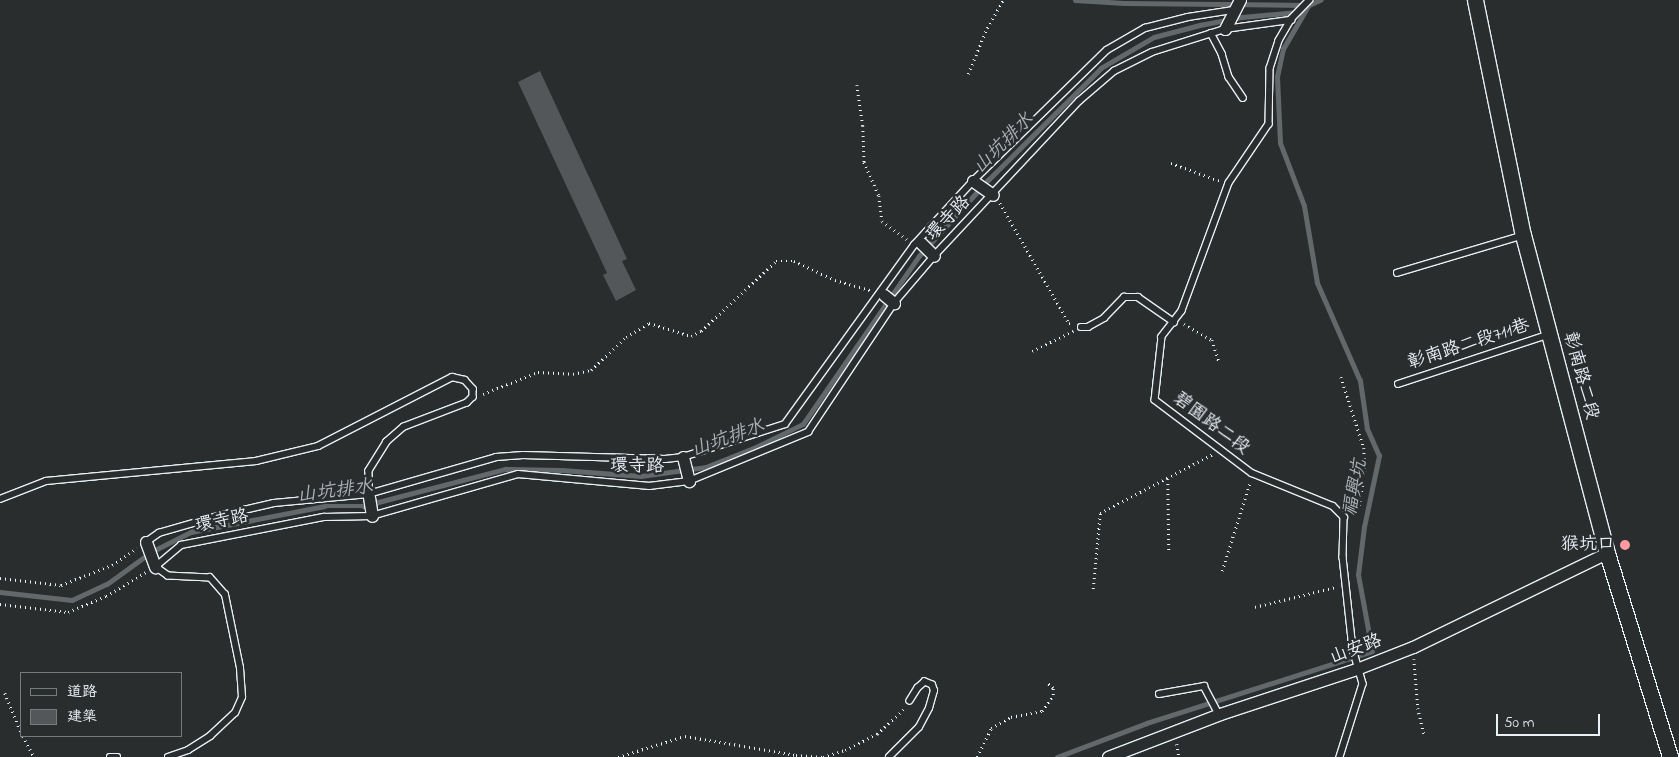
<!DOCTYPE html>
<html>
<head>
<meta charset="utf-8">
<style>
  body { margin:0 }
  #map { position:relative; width:1679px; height:757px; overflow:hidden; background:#2a2d2e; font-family:"Indie Flower","LXGW WenKai TC",sans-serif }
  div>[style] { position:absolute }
  .stream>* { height:4.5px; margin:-2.25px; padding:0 2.25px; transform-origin:2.25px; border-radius:2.25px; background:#63686b }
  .building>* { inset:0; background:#535759 }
  .path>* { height:2.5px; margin-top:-1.25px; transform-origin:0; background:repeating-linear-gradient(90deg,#e8f1f8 0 1px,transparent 0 5px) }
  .roads { filter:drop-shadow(1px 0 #e8f1f8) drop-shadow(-1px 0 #e8f1f8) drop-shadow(0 1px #e8f1f8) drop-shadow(0 -1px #e8f1f8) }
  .lane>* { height:5.5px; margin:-2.75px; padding:0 2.75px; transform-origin:2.75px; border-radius:2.75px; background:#2a2d2e }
  .street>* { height:11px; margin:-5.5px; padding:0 5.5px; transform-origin:5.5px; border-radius:5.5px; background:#2a2d2e }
  .secondary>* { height:15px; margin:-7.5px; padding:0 7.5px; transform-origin:7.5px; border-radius:7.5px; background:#2a2d2e }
  .dots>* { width:14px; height:14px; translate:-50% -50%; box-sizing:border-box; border:2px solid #2a2d2e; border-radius:50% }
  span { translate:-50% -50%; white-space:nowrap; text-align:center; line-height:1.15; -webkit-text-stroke:5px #2a2d2e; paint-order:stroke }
  .street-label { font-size:18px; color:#e8f1f8 }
  .poi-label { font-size:18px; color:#e8f1f8 }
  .right { translate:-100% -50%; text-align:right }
  .water-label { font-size:19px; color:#acb3b9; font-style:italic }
  .legend { position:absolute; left:20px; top:672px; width:162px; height:65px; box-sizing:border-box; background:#2a2d2e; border:1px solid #767b7f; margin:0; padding:6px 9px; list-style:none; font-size:15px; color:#e8f1f8 }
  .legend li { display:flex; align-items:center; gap:10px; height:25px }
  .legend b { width:25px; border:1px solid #767b7f }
  .scale { position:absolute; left:1496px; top:714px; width:104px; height:22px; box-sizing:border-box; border:2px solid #e8f1f8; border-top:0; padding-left:6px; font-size:15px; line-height:18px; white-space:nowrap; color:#e8f1f8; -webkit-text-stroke:4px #2a2d2e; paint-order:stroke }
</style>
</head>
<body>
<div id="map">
  <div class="stream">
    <div style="left:1075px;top:0;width:49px;rotate:3.5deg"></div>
    <div style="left:1124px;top:3px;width:181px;rotate:0.6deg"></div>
    <div style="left:1305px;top:7px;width:17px;rotate:-25deg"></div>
    <div style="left:0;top:592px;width:72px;rotate:6.3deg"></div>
    <div style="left:72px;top:600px;width:38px;rotate:-25deg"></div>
    <div style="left:107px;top:584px;width:54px;rotate:-36deg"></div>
    <div style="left:151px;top:552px;width:45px;rotate:-26.6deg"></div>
    <div style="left:191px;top:532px;width:136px;rotate:-11deg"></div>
    <div style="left:325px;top:506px;width:38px"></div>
    <div style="left:363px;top:506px;width:147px;rotate:-14.6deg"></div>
    <div style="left:505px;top:469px;width:57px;rotate:1deg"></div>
    <div style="left:562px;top:470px;width:79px;rotate:4.3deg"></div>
    <div style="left:641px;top:476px;width:66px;rotate:-7.9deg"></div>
    <div style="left:706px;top:467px;width:54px;rotate:-21.8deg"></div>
    <div style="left:756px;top:447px;width:52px;rotate:-26.1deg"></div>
    <div style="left:803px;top:424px;width:204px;rotate:-55.4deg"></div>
    <div style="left:919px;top:256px;width:103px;rotate:-47.8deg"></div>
    <div style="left:988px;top:180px;width:159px;rotate:-44.7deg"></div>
    <div style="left:1101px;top:68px;width:61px;rotate:-30.3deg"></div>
    <div style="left:1154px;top:37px;width:48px;rotate:-14.6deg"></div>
    <div style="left:1200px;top:25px;width:43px;rotate:-10.8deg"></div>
    <div style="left:1242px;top:17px;width:56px;rotate:-5.1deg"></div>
    <div style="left:1057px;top:757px;width:96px;rotate:-20.7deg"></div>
    <div style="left:1147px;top:723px;width:236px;rotate:-17.7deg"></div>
    <div style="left:1372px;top:651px;width:77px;rotate:-100.4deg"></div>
    <div style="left:1358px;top:575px;width:48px;rotate:-82.9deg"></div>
    <div style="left:1364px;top:527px;width:73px;rotate:-78.1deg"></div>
    <div style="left:1379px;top:456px;width:30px;rotate:-114deg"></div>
    <div style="left:1367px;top:429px;width:49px;rotate:-98.3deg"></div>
    <div style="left:1360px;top:381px;width:107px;rotate:-113.7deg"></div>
    <div style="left:1317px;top:283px;width:78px;rotate:-99.6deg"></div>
    <div style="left:1304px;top:206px;width:67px;rotate:-110.9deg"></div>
    <div style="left:1280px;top:143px;width:66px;rotate:-92.6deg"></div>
    <div style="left:1277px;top:77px;width:29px;rotate:-78deg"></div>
    <div style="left:1283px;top:49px;width:50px;rotate:-59.8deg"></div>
  </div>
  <div class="building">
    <div style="clip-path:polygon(540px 71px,627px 259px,622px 261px,636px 290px,616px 301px,603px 275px,607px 273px,518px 82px)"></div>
  </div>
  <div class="path">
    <div style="left:968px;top:74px;width:50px;rotate:-67.6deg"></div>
    <div style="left:987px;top:28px;width:32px;rotate:-60deg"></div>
    <div style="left:857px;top:85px;width:41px;rotate:81.7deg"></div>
    <div style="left:863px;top:126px;width:36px;rotate:88deg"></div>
    <div style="left:864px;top:162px;width:37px;rotate:66deg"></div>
    <div style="left:879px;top:196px;width:25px;rotate:83deg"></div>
    <div style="left:882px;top:221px;width:31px;rotate:36deg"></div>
    <div style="left:1171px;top:163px;width:52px;rotate:20.2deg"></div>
    <div style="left:1000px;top:203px;width:138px;rotate:60.1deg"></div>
    <div style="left:1069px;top:323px;width:3px;rotate:18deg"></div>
    <div style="left:1184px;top:324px;width:32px;rotate:30deg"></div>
    <div style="left:1212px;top:340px;width:22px;rotate:72deg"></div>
    <div style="left:1032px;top:351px;width:46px;rotate:-26deg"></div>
    <div style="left:1341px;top:377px;width:75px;rotate:72.1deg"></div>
    <div style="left:1364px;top:448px;width:23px;rotate:88deg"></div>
    <div style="left:1365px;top:471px;width:33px;rotate:99deg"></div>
    <div style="left:1360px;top:504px;width:11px;rotate:135deg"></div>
    <div style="left:483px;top:394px;width:59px;rotate:-21.8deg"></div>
    <div style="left:538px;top:372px;width:35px;rotate:3deg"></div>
    <div style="left:573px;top:374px;width:18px;rotate:-13deg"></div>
    <div style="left:591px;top:370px;width:48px;rotate:-43.3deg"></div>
    <div style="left:626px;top:337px;width:27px;rotate:-31deg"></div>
    <div style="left:649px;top:323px;width:44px;rotate:17.2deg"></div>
    <div style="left:691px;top:336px;width:11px;rotate:-27deg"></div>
    <div style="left:701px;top:331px;width:103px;rotate:-43deg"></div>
    <div style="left:776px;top:261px;width:18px"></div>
    <div style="left:794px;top:261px;width:45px;rotate:24.9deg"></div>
    <div style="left:835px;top:280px;width:37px;rotate:16deg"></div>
    <div style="left:1168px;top:479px;width:71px;rotate:89.2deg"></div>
    <div style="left:1222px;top:571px;width:93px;rotate:-72.5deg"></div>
    <div style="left:0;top:578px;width:61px;rotate:6.5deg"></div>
    <div style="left:61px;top:585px;width:55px;rotate:-21.4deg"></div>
    <div style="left:112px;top:565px;width:30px;rotate:-34deg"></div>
    <div style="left:1093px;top:589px;width:76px;rotate:-84.7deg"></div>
    <div style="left:1100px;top:513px;width:127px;rotate:-27.6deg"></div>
    <div style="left:0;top:604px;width:68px;rotate:6.7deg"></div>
    <div style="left:68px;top:612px;width:41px;rotate:-22.8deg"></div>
    <div style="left:106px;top:596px;width:47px;rotate:-31deg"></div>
    <div style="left:1255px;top:607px;width:83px;rotate:-13.9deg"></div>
    <div style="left:1414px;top:659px;width:49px;rotate:85.3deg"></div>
    <div style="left:1418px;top:708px;width:27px;rotate:77deg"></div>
    <div style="left:5px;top:693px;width:42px;rotate:67.7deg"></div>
    <div style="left:23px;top:736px;width:24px;rotate:62deg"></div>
    <div style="left:1177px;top:744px;width:13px;rotate:81deg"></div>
    <div style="left:618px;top:757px;width:70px;rotate:-17.4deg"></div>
    <div style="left:685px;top:736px;width:113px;rotate:9.7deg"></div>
    <div style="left:796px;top:755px;width:27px;rotate:4deg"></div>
    <div style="left:823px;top:757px;width:23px;rotate:-18deg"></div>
    <div style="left:845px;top:750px;width:36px;rotate:-27deg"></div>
    <div style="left:877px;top:734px;width:38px;rotate:-43deg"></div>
    <div style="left:977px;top:757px;width:32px;rotate:-64deg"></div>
    <div style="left:991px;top:728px;width:23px;rotate:-29deg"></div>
    <div style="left:1011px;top:717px;width:32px;rotate:-11deg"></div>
    <div style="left:1042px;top:711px;width:19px;rotate:-55deg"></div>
    <div style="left:1053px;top:695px;width:7px;rotate:-90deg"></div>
    <div style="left:1053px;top:688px;width:8px;rotate:-140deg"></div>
  </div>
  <div class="roads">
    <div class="lane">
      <div style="left:1310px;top:0;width:28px;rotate:134deg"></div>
      <div style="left:1291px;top:20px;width:24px;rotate:120deg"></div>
      <div style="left:1279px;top:41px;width:28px;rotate:108deg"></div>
      <div style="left:1270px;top:68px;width:56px;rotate:91deg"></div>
      <div style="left:1269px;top:124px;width:71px;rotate:124.1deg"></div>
      <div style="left:1229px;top:183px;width:136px;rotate:110.2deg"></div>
      <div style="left:1182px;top:311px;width:33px;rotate:128deg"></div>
      <div style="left:1162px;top:337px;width:63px;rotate:96.3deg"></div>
      <div style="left:1155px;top:400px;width:121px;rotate:37deg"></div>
      <div style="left:1252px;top:473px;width:87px;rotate:22.2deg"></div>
      <div style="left:1333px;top:506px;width:16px;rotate:45deg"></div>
      <div style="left:1344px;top:517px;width:40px;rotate:91.4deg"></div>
      <div style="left:1343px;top:557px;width:93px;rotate:83.8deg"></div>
      <div style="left:1353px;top:649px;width:36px;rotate:74deg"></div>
      <div style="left:1363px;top:684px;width:77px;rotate:107.5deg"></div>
      <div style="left:1211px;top:33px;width:24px;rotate:62deg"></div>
      <div style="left:1222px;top:54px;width:24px;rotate:73deg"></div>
      <div style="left:1229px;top:77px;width:25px;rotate:56deg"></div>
      <div style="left:1397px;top:273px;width:129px;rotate:-16.6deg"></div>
      <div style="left:1081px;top:327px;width:7px"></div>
      <div style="left:1088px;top:327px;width:18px;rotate:-29deg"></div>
      <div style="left:1104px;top:318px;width:29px;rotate:-46deg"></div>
      <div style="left:1124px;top:297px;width:14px"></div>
      <div style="left:1138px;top:297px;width:44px;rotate:34.8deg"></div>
      <div style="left:1398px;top:384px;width:157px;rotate:-18.2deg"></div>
      <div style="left:0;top:499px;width:49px;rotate:-21.4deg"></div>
      <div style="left:46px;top:481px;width:211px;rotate:-5.4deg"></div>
      <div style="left:256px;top:461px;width:64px;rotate:-13.6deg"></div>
      <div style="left:318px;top:446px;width:151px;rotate:-27.2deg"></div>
      <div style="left:452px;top:377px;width:13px;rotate:13deg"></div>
      <div style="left:465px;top:380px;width:12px;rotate:48deg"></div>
      <div style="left:473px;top:389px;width:8px;rotate:90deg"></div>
      <div style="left:473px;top:397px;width:8px;rotate:135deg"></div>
      <div style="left:467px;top:403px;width:67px;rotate:159.1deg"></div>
      <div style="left:404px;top:427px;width:23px;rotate:139deg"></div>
      <div style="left:387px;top:442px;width:34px;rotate:122deg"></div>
      <div style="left:369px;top:471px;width:25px;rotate:90deg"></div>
      <div style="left:146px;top:542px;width:16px;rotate:-35deg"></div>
      <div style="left:159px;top:533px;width:61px;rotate:-16.1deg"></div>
      <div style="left:218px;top:516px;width:57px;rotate:-13.1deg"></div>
      <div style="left:274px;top:503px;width:95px;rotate:-5.4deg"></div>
      <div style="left:369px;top:494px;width:132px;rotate:-16.2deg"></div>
      <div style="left:496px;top:457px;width:27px;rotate:-4deg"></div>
      <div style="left:523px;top:455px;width:142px;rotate:1.6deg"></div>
      <div style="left:665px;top:459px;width:18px;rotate:-6deg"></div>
      <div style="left:683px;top:457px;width:107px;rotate:-17.9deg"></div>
      <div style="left:785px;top:424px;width:221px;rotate:-54.2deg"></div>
      <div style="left:914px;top:245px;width:87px;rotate:-47.3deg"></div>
      <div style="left:973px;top:181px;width:187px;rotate:-44.4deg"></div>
      <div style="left:1107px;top:50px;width:44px;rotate:-30.1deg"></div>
      <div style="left:1145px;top:28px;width:44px;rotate:-14.3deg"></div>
      <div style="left:1188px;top:17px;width:46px;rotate:-8.8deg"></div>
      <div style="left:1159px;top:694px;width:46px;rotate:-10.1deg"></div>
      <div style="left:1204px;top:686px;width:32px;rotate:62deg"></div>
      <div style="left:110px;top:757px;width:7px"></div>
      <div style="left:168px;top:757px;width:21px;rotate:-19deg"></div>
      <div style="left:188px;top:750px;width:26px;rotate:-32deg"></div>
      <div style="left:210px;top:736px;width:34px;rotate:-43deg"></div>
      <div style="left:235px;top:713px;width:17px;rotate:-66deg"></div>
      <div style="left:242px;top:697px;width:29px;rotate:-94deg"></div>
      <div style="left:240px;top:668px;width:75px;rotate:-101.6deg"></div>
      <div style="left:225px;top:595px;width:23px;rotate:-131deg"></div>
      <div style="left:210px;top:578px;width:42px;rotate:-177.3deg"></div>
      <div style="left:168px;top:576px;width:16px;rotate:-145deg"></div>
      <div style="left:155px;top:567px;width:34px;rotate:-40deg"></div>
      <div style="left:181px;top:545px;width:146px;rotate:-11.1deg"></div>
      <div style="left:324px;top:517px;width:48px;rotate:-1.2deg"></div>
      <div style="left:372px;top:516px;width:152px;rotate:-16deg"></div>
      <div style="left:518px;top:474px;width:132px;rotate:5.2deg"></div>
      <div style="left:649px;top:486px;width:40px;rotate:-7.1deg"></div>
      <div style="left:689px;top:481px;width:129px;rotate:-22.4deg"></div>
      <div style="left:808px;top:432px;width:155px;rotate:-56.3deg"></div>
      <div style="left:894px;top:303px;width:62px;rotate:-49.6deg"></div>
      <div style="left:934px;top:256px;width:212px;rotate:-46.9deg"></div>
      <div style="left:1079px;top:101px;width:46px;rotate:-40.6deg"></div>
      <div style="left:1114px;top:71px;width:42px;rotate:-26.6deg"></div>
      <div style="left:1152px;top:52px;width:77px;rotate:-17.5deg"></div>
      <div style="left:1225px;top:29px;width:67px;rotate:-7.8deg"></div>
      <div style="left:889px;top:757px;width:42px;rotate:-45deg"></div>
      <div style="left:919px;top:727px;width:21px;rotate:-62deg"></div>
      <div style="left:929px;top:708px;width:18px;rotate:-74deg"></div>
      <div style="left:934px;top:691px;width:6px;rotate:-108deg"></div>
      <div style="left:932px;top:685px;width:8px;rotate:-157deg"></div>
      <div style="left:925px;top:682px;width:9px;rotate:139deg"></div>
      <div style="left:918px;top:688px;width:15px;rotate:122deg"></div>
    </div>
    <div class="street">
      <div style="left:1225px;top:29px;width:33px;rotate:-63deg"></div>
      <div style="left:973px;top:181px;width:24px;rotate:35deg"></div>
      <div style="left:921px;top:243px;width:18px;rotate:45deg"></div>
      <div style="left:884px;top:295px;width:13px;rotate:39deg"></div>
      <div style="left:683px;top:457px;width:25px;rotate:76deg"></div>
      <div style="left:369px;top:497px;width:19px;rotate:81deg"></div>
      <div style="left:146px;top:542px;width:27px;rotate:70deg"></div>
      <div style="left:1108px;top:757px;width:120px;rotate:-21deg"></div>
      <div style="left:1220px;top:714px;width:146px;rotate:-18.3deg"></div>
      <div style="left:1359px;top:668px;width:58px;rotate:-21.3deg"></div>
      <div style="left:1413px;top:647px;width:216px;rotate:-25.9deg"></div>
    </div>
    <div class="secondary">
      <div style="left:1475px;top:0;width:240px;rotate:78.5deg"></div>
      <div style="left:1523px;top:235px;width:329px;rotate:75.2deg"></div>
      <div style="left:1607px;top:553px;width:214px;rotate:72.8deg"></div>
    </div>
  </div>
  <div class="dots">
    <div style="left:1625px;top:545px;background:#ff9aa2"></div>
  </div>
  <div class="street-label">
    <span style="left:949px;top:219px;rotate:-46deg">環寺路</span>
    <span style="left:1469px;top:345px;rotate:-18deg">彰南路二段711巷</span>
    <span style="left:1580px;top:376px;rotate:75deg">彰南路二段</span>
    <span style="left:1211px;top:424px;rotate:37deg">碧園路二段</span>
    <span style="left:637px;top:467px;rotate:1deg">環寺路</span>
    <span style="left:222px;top:522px;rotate:-11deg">環寺路</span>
    <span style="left:1356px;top:650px;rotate:-20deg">山安路</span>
  </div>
  <div class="poi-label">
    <span class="right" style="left:1615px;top:545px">猴坑口</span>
  </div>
  <div class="water-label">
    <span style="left:1004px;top:144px;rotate:-45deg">山坑排水</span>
    <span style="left:728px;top:439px;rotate:-20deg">山坑排水</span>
    <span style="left:1356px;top:488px;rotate:-79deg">福興坑</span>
    <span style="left:335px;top:492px;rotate:-7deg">山坑排水</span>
  </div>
  <ul class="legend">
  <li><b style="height:6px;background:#2a2d2e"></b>道路</li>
  <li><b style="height:14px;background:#535759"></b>建築</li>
  </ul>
  <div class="scale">50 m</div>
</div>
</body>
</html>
